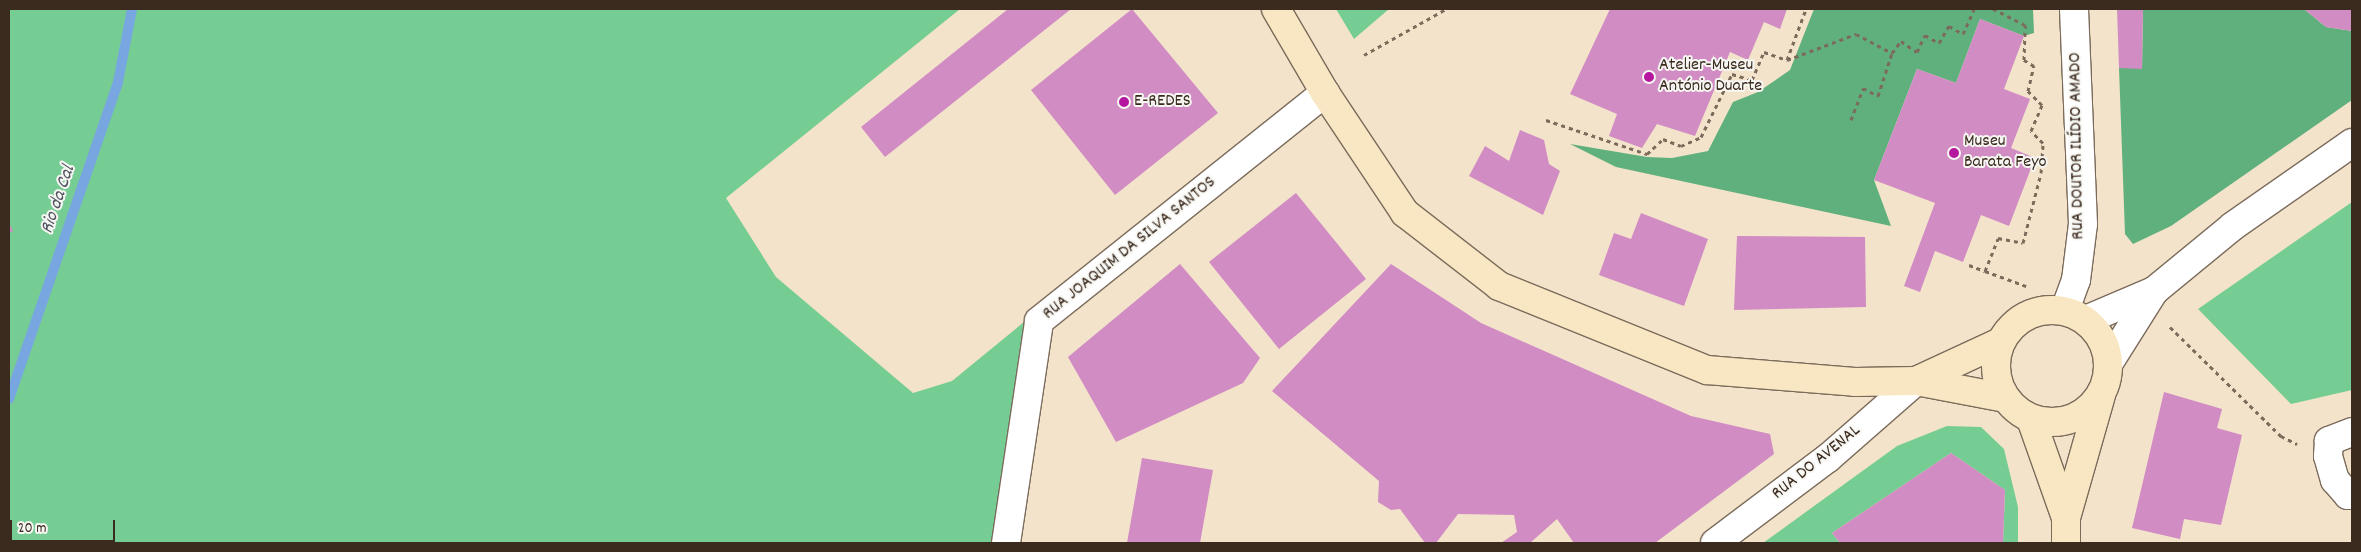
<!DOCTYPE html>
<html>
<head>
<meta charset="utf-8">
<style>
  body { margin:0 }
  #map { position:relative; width:2361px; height:552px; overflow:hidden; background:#f3e3cb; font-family:Dekko,sans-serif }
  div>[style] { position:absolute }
  .green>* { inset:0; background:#76cd93 }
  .forest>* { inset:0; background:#60b07d }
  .stream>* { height:10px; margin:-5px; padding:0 5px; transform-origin:5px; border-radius:5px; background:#78a6e1 }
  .building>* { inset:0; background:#d08cc3 }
  .path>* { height:3px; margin-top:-1.5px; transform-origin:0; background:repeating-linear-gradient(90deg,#7b6b5b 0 4px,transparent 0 8px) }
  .roads { filter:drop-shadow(1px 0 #7b6b5b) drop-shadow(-1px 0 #7b6b5b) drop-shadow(0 1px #7b6b5b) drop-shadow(0 -1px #7b6b5b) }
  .street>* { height:28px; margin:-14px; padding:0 14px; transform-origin:14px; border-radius:14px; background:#fff }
  .secondary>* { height:28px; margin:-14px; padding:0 14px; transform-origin:14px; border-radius:14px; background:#f9e7c3 }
  .secondary>.ring { margin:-14px; padding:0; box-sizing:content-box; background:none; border:28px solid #f9e7c3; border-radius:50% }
  .dots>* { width:14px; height:14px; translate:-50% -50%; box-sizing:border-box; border:2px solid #f6f6f2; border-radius:50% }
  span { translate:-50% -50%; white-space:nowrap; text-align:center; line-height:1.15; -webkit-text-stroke:4px #f6f6f2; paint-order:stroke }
  .poi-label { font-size:18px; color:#3b2a1e }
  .left { translate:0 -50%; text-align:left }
  .street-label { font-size:18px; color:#3b2a1e }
  .water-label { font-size:19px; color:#505562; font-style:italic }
  .frame { position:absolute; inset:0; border:10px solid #3b2a1e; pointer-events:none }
  .scale { position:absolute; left:10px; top:520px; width:105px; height:22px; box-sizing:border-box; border:2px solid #3b2a1e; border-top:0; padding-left:6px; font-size:15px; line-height:18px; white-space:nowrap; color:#3b2a1e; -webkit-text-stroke:4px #f6f6f2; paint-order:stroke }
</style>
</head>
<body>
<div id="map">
  <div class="green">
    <div style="clip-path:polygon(9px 9px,960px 9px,726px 198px,776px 277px,913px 393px,952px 381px,1024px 322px,995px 543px,9px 543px)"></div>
    <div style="clip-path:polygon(1336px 9px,1389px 9px,1354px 39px)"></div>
    <div style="clip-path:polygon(2352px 202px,2352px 390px,2291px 404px,2198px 309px)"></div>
    <div style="clip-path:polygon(1947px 426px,1981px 427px,2004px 449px,2018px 507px,2018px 543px,2003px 543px,2005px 490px,1951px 453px,1832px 533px,1840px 543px,1763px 543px,1897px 446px)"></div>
  </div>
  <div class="forest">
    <div style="clip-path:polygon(1814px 9px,2033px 9px,2034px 33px,2024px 36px,1980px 19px,1956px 83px,1917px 69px,1874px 180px,1891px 226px,1616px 167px,1570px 144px,1647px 157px,1672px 158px,1708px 151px,1733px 102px,1758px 92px,1790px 70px)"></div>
    <div style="clip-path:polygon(2143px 9px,2304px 9px,2326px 27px,2352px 31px,2352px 100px,2171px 226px,2133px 244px,2125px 234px,2119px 68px,2142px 68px)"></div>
  </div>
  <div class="stream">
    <div style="left:9px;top:399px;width:335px;rotate:-71deg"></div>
    <div style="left:118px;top:82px;width:74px;rotate:-79.1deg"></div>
  </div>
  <div class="building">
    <div style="clip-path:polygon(1008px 9px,1071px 9px,885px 157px,861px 127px)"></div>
    <div style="clip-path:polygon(1132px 9px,1218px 113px,1115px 195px,1031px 90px)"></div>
    <div style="clip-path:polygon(1610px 9px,1787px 9px,1780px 29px,1764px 22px,1748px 60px,1730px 52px,1695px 136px,1657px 124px,1642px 148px,1609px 136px,1617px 114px,1570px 94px)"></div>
    <div style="clip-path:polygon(2117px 9px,2143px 9px,2142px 69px,2119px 68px)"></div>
    <div style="clip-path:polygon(2304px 9px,2352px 9px,2352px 31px,2326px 27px)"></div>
    <div style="clip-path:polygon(1980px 19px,2024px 36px,2004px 89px,2030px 99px,2011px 148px,2035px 158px,2009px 226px,1981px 215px,1963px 262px,1935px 251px,1920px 292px,1904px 286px,1935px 203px,1874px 180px,1917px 69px,1956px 83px)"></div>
    <div style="clip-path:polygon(1520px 130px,1544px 140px,1549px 164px,1560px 171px,1543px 215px,1469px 176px,1485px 146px,1509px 161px)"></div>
    <div style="clip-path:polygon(1296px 193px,1366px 279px,1279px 349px,1209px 262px)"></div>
    <div style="clip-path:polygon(1641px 213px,1708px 239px,1684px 306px,1599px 275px,1614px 233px,1631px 239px)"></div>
    <div style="clip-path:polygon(9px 223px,13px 231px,9px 233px)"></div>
    <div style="clip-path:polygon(1737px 236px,1865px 237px,1866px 307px,1734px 310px)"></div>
    <div style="clip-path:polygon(1180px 264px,1260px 358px,1243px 383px,1116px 442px,1068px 357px)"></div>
    <div style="clip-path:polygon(1391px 264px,1481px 323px,1691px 416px,1770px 434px,1774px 454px,1655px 543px,1574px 543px,1557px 519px,1530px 543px,1501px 543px,1517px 532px,1514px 515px,1458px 514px,1436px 543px,1425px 543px,1400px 509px,1391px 510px,1378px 502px,1379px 481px,1272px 391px)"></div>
    <div style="clip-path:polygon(2164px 392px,2222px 409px,2217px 428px,2242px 435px,2221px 525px,2184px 519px,2180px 539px,2132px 528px)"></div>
    <div style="clip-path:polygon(1951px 453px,2005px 490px,2003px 543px,1840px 543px,1832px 533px)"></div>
    <div style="clip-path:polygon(1142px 458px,1213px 470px,1200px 543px,1127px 543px)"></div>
  </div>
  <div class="path">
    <div style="left:1364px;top:55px;width:94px;rotate:-29.3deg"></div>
    <div style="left:1787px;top:60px;width:74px;rotate:-20.6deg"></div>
    <div style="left:1856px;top:34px;width:41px;rotate:27.8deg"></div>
    <div style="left:1892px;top:53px;width:15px;rotate:-53deg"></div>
    <div style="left:1901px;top:41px;width:19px;rotate:35deg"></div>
    <div style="left:1917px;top:52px;width:19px;rotate:-65deg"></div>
    <div style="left:1925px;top:35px;width:16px;rotate:30deg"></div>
    <div style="left:1939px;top:43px;width:20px;rotate:-60deg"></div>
    <div style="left:1949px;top:26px;width:16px;rotate:30deg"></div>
    <div style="left:1963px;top:34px;width:27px;rotate:-66deg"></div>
    <div style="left:1546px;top:120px;width:107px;rotate:18.6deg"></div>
    <div style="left:1647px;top:154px;width:22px;rotate:-43deg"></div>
    <div style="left:1663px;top:139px;width:19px;rotate:21deg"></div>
    <div style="left:1681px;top:146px;width:22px;rotate:-24deg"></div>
    <div style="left:1701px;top:137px;width:70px;rotate:-63.8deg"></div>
    <div style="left:1732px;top:74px;width:21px;rotate:17deg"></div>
    <div style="left:1752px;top:80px;width:30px;rotate:-67deg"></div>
    <div style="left:1764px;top:52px;width:24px;rotate:19deg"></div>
    <div style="left:1787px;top:60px;width:54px;rotate:-69.6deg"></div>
    <div style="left:1851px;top:120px;width:34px;rotate:-69deg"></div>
    <div style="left:1863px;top:88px;width:17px;rotate:28deg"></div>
    <div style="left:1878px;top:96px;width:45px;rotate:-72deg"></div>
    <div style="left:1969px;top:265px;width:17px;rotate:21deg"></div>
    <div style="left:1985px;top:271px;width:35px;rotate:-68deg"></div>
    <div style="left:1998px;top:238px;width:25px;rotate:11deg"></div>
    <div style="left:2023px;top:243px;width:72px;rotate:-75.6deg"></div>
    <div style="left:2041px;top:173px;width:30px;rotate:-86deg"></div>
    <div style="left:2043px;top:143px;width:17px;rotate:-135deg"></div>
    <div style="left:2031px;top:131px;width:28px;rotate:-67deg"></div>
    <div style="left:2042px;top:105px;width:20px;rotate:-135deg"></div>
    <div style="left:2028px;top:91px;width:26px;rotate:-77deg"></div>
    <div style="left:2034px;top:66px;width:12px;rotate:-149deg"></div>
    <div style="left:2024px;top:60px;width:35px;rotate:-88deg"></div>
    <div style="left:2025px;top:25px;width:36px;rotate:-153deg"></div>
    <div style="left:1985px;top:271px;width:44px;rotate:20.1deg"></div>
    <div style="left:2170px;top:327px;width:156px;rotate:44.5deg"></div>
    <div style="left:2281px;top:436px;width:18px;rotate:27deg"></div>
  </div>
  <div class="roads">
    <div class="street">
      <div style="left:2065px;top:310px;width:32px;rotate:-70deg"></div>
      <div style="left:2076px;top:280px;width:56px;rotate:-82.9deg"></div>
      <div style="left:2083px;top:224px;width:215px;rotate:-92.4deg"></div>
      <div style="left:2086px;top:320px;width:74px;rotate:-23.1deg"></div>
      <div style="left:2154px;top:291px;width:102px;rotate:-39.4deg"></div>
      <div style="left:2233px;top:226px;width:145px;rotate:-34.9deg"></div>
      <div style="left:2108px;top:364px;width:86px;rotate:-57.8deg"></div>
      <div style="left:2352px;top:432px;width:25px;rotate:159deg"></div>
      <div style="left:2329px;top:441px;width:15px;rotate:94deg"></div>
      <div style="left:2328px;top:456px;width:25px;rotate:74deg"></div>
      <div style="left:2335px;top:480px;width:20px;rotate:49deg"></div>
      <div style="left:2348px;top:495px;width:4px"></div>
      <div style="left:1006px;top:543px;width:224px;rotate:-81.5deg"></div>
      <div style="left:1039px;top:321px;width:366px;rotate:-38.6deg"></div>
      <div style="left:1715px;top:543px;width:141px;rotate:-37deg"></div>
      <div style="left:1828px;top:458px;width:117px;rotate:-41.2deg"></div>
    </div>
    <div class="secondary">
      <div style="left:1276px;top:9px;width:97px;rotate:59.7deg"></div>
      <div style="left:1325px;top:93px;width:144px;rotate:56.3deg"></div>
      <div style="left:1405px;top:213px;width:119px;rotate:37.8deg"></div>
      <div style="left:1499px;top:286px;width:224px;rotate:22deg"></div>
      <div style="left:1707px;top:370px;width:148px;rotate:4.6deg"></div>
      <div style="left:1855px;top:382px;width:61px;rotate:-0.9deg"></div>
      <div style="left:1916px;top:381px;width:91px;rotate:10.8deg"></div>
      <div class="ring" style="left:1996px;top:310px;width:84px;height:84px"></div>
      <div style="left:1916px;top:381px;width:93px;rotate:-24.9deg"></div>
      <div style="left:2031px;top:419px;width:105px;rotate:70.5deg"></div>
      <div style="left:2066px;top:543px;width:25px;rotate:-90deg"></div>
      <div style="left:2066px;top:518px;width:128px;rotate:-74.1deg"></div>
    </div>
  </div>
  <div class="dots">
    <div style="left:1649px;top:77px;background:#b5179e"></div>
    <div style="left:1124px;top:102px;background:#b5179e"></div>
    <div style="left:1954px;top:153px;background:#b5179e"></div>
  </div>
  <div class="poi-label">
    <span class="left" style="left:1659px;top:77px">Atelier-Museu<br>António Duarte</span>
    <span class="left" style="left:1134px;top:102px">E-REDES</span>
    <span class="left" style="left:1964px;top:153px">Museu<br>Barata Feyo</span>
  </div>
  <div class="street-label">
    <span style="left:2078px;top:146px;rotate:-91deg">RUA DOUTOR ILÍDIO AMADO</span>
    <span style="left:1130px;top:249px;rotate:-39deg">RUA JOAQUIM DA SILVA SANTOS</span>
    <span style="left:1817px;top:463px;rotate:-39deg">RUA DO AVENAL</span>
  </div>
  <div class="water-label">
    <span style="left:59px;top:200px;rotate:-71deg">Rio da Cal</span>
  </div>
  <div class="frame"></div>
  <div class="scale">20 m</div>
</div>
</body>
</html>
